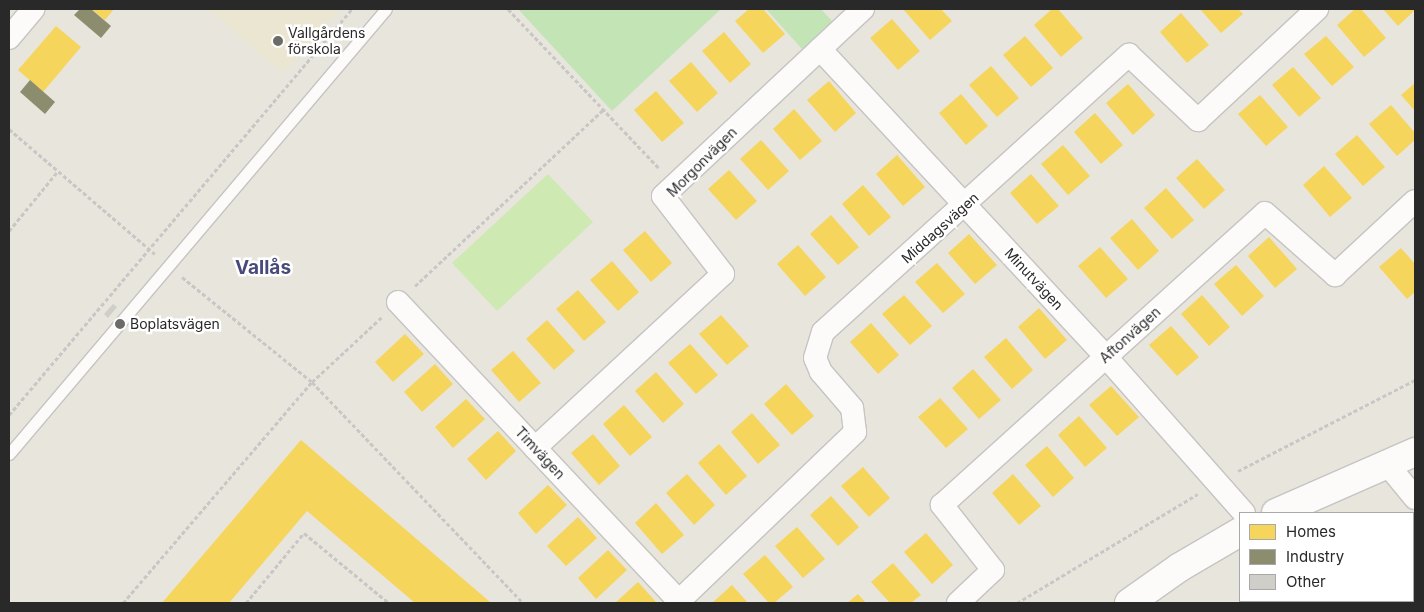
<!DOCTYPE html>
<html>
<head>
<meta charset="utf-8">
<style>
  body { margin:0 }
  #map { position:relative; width:1424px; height:612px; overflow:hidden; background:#e8e5dd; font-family:Inter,sans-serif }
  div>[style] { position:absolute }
  .education>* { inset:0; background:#ebe6d1 }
  .green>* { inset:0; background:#c3e4b5 }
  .pitch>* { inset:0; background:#cee9b2 }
  .homes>* { inset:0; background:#f6d55c }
  .industry>* { inset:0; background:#8c8c6e }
  .building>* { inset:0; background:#d0cec9 }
  .path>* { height:3px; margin-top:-1.5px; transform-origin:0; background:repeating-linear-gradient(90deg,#c8c7c6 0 4px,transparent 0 6.5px) }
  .roads { filter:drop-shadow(1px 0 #c5c4c3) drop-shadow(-1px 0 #c5c4c3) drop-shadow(0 1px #c5c4c3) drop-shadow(0 -1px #c5c4c3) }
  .service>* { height:11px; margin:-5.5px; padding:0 5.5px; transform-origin:5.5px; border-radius:5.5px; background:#fcfbfa }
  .minor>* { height:22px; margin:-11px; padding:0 11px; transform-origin:11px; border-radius:11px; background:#fcfbfa }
  .tertiary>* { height:28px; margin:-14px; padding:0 14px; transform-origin:14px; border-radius:14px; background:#fcfbfa }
  .dots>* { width:14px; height:14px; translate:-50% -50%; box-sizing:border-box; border:2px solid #fff; border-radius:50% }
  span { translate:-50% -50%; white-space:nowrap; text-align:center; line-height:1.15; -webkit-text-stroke:5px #fff; paint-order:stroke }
  .poi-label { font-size:14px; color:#292929 }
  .left { translate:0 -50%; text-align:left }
  .street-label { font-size:14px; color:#292929 }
  .district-label { font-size:19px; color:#484a7a; font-weight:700 }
  .frame { position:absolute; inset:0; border:10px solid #292929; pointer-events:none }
  .legend { position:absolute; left:1239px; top:512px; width:175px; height:90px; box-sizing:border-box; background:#fff; border:1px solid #a9a9a9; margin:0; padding:6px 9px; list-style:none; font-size:15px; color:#292929 }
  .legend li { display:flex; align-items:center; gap:10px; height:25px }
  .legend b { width:25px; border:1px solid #a9a9a9 }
</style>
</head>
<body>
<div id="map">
  <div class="education">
    <div style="clip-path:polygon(208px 9px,340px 9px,283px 74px)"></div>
  </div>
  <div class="green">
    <div style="clip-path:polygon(518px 9px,721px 9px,612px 111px)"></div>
    <div style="clip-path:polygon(766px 9px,821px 9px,832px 21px,802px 49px)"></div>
  </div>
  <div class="pitch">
    <div style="clip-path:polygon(548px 174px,593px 222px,497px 311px,452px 263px)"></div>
  </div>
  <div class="homes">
    <div style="clip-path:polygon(91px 9px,114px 9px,105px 20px)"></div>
    <div style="clip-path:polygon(749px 9px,763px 9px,785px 34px,763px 53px,735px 21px)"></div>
    <div style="clip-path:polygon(903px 9px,941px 9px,952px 21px,930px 40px)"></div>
    <div style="clip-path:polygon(1052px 9px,1058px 9px,1083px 38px,1061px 57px,1034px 25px)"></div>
    <div style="clip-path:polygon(1200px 9px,1238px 9px,1243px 14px,1221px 33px)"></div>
    <div style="clip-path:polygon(1355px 9px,1361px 9px,1386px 38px,1364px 57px,1337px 25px)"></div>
    <div style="clip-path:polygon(1383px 9px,1415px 9px,1415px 10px,1398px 26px)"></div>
    <div style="clip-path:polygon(1181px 13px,1209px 45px,1187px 63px,1160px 32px)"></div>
    <div style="clip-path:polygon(892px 19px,920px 51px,898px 70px,870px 38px)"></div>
    <div style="clip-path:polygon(56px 26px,81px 47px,43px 92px,18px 70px)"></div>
    <div style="clip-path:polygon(724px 32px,751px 64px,730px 83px,702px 51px)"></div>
    <div style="clip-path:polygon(1025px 36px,1053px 68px,1031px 87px,1003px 55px)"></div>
    <div style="clip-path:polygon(1326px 36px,1354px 67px,1332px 86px,1304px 54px)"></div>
    <div style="clip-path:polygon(691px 62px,718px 93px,697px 112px,669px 81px)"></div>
    <div style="clip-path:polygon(991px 66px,1019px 98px,997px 117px,969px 85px)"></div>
    <div style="clip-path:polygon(1293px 67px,1321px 98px,1299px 117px,1272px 85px)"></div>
    <div style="clip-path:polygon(829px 81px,856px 113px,835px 132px,807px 100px)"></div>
    <div style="clip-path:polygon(1415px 83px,1415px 111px,1401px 95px)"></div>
    <div style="clip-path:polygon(1128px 84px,1155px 115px,1133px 135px,1106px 103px)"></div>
    <div style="clip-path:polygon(656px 91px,684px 123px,662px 142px,634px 110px)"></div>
    <div style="clip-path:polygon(961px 94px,988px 126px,966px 145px,939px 113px)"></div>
    <div style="clip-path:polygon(1260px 95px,1288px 127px,1266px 146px,1238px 114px)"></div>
    <div style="clip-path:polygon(1391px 105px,1415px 133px,1415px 140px,1397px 156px,1369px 124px)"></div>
    <div style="clip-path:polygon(794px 109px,822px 141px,800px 160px,773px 129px)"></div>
    <div style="clip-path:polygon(1095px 113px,1123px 145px,1101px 164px,1074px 132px)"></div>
    <div style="clip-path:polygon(1357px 135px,1385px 167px,1363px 186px,1335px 154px)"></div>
    <div style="clip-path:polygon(761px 140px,789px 171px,768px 190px,740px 159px)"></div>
    <div style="clip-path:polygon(1063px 145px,1090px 176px,1068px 195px,1041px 164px)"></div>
    <div style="clip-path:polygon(897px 155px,925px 187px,903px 206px,876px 174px)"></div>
    <div style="clip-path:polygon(1197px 159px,1225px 190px,1204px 209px,1176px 178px)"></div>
    <div style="clip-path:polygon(1324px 166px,1352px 198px,1330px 217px,1303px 185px)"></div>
    <div style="clip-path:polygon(729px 170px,757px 201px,736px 220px,708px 189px)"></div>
    <div style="clip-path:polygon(1031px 174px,1059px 206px,1037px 224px,1010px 193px)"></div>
    <div style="clip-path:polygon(863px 185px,891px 217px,869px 236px,842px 204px)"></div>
    <div style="clip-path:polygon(1166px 188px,1194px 220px,1172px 239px,1144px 208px)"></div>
    <div style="clip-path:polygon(831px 215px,859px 247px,838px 265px,810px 234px)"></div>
    <div style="clip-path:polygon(1132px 219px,1159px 251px,1138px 270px,1110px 238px)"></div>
    <div style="clip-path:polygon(645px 231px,672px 263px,651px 282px,623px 250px)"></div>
    <div style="clip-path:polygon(969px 234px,997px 265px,975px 284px,948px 253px)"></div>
    <div style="clip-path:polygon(1269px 237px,1297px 269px,1275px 288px,1248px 256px)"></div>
    <div style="clip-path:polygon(798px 245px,826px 277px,805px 296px,777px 264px)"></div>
    <div style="clip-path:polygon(1100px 247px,1128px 279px,1106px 298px,1078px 266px)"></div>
    <div style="clip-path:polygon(1401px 248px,1415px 264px,1415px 292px,1407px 299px,1379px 267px)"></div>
    <div style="clip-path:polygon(612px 261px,639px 292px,618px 311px,590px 280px)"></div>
    <div style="clip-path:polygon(937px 263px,965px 294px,943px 313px,915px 282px)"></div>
    <div style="clip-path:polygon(1236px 265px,1264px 296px,1242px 316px,1214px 284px)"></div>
    <div style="clip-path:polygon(578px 290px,606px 322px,584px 341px,556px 309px)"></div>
    <div style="clip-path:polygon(904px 295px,932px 326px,910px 345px,882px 314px)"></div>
    <div style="clip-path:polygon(1202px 295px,1230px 327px,1209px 346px,1181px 314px)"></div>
    <div style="clip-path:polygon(1039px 308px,1067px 340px,1045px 359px,1018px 327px)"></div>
    <div style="clip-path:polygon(721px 315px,749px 346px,727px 365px,699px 334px)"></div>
    <div style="clip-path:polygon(547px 320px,575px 351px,554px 370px,526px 339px)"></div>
    <div style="clip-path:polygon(871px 323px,899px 355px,878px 374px,850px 342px)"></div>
    <div style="clip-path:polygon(1171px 326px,1199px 357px,1177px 376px,1149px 345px)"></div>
    <div style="clip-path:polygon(405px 334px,424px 354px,393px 382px,375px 362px)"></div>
    <div style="clip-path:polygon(1006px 338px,1033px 370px,1012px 389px,984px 357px)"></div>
    <div style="clip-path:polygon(690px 344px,718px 375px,696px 394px,668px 363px)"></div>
    <div style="clip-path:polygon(513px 351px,541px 383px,519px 402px,491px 370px)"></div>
    <div style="clip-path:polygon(435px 364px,453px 384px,422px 412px,404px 392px)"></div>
    <div style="clip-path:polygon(973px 369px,1001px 400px,979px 419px,952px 388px)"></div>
    <div style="clip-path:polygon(656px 372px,684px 404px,663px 423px,635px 391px)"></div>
    <div style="clip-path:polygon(786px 384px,814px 416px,792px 435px,764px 404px)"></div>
    <div style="clip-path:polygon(1111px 386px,1139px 417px,1117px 436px,1089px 405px)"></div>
    <div style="clip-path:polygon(940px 398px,968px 429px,946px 448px,918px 417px)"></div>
    <div style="clip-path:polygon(466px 399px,485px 419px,453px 448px,435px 427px)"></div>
    <div style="clip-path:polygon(624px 405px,652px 437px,630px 456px,603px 424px)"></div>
    <div style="clip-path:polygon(752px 413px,780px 445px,758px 464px,731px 432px)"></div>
    <div style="clip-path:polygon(1079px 416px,1107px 448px,1085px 467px,1058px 435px)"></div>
    <div style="clip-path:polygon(498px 431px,516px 451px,486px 480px,467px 459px)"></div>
    <div style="clip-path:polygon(593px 434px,620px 466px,599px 485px,571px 453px)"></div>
    <div style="clip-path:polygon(301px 440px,490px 602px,489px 603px,415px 603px,307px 511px,229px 603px,162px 603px)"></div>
    <div style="clip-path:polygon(719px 444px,747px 476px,726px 495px,698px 463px)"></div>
    <div style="clip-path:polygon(1047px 446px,1074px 478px,1053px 497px,1025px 465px)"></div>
    <div style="clip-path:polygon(863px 467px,890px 498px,869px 517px,841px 486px)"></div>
    <div style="clip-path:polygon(687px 474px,715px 505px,694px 525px,666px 493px)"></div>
    <div style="clip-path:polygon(1013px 474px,1041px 506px,1019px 525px,992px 493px)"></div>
    <div style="clip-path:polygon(548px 485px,567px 505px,536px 534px,518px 513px)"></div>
    <div style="clip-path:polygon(831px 496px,859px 527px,838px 546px,810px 515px)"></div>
    <div style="clip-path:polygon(656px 503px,684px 535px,662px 554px,635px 523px)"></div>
    <div style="clip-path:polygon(578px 517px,597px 538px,566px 566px,547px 546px)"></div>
    <div style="clip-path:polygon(797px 527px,825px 559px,803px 578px,775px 546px)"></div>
    <div style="clip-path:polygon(926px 533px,953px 565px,932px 584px,904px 552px)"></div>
    <div style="clip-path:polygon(1415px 549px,1415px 580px,1413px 582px,1413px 552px)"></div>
    <div style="clip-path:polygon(608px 550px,627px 570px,596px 599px,578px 578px)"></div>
    <div style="clip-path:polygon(765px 555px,793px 587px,774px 603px,769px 603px,743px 574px)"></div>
    <div style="clip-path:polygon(893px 563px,921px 595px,911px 603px,890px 603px,871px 582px)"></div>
    <div style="clip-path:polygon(638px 582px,657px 603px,615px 603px)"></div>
    <div style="clip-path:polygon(732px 585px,748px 603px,712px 603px)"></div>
    <div style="clip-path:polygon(858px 594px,866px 603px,847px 603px)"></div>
    <div style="clip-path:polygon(1307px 601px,1323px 601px,1325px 603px,1304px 603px)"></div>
    <div style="clip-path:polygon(1348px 601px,1384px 601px,1345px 603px)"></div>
  </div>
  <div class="industry">
    <div style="clip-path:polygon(80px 9px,91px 9px,111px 26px,101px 38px,74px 15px)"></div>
    <div style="clip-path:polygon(30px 80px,55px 102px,45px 114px,20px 92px)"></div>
  </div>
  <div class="building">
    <div style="clip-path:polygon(113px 304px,117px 307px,108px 318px,104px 314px)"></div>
  </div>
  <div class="path">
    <div style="left:508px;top:9px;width:219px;rotate:46.5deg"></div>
    <div style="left:9px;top:129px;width:192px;rotate:40.6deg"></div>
    <div style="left:9px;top:231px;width:77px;rotate:-50.8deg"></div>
    <div style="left:182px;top:277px;width:167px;rotate:38.9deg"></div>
    <div style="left:312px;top:382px;width:306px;rotate:46.3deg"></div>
    <div style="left:415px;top:286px;width:258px;rotate:-43.1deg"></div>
    <div style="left:9px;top:415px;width:531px;rotate:-49.81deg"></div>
    <div style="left:1238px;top:471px;width:199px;rotate:-27.2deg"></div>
    <div style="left:123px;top:603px;width:291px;rotate:-49.5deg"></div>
    <div style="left:312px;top:382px;width:96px;rotate:-42.9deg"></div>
    <div style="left:246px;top:603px;width:91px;rotate:-50.4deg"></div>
    <div style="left:304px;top:533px;width:110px;rotate:39.5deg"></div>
    <div style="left:1017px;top:603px;width:211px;rotate:-31.1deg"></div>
  </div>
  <div class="roads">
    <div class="service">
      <div style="left:9px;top:454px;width:583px;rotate:-49.73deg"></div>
    </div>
    <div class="minor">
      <div style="left:9px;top:38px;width:38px;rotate:-50deg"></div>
      <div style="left:820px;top:49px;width:420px;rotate:47.1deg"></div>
      <div style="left:1106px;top:357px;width:208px;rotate:48.5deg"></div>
      <div style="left:398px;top:302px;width:413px;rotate:46.8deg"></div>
      <div style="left:535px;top:448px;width:256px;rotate:-42.8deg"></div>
      <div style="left:723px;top:274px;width:98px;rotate:-127.6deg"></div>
      <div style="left:663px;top:196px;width:274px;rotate:-43.1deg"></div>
      <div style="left:1387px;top:464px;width:44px;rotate:50.5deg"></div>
      <div style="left:679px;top:601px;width:244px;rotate:-43.8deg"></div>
      <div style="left:855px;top:432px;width:24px;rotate:-97deg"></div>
      <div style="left:852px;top:408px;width:48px;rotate:-130.7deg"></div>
      <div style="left:821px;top:372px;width:15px;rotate:-113deg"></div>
      <div style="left:815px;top:358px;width:27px;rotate:-73deg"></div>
      <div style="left:823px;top:332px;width:413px;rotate:-42.2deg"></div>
      <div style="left:1129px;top:55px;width:95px;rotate:43.3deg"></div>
      <div style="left:1198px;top:120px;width:163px;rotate:-43deg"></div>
      <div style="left:958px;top:603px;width:48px;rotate:-43.3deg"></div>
      <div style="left:993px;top:570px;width:83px;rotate:-128.1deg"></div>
      <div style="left:942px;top:505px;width:435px;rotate:-42.1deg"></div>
      <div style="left:1265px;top:213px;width:94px;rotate:41.5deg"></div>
      <div style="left:1335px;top:275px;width:109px;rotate:-42.8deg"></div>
    </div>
    <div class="tertiary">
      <div style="left:1276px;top:513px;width:152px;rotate:-23.7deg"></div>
      <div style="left:1129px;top:603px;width:62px;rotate:-35.2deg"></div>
      <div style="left:1180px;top:567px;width:69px;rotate:-30.3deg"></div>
    </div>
  </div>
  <div class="dots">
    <div style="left:278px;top:41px;background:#6c6b68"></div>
    <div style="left:120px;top:324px;background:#6c6b68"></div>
  </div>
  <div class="poi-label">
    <span class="left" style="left:288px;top:41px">Vallgårdens<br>förskola</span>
    <span class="left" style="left:130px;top:324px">Boplatsvägen</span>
  </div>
  <div class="street-label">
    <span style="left:702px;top:162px;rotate:-45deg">Morgonvägen</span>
    <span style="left:940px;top:228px;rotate:-42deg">Middagsvägen</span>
    <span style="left:1034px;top:279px;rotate:47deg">Minutvägen</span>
    <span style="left:1130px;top:335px;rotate:-42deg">Aftonvägen</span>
    <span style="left:540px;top:453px;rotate:47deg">Timvägen</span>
  </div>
  <div class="district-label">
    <span style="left:263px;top:268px">Vallås</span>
  </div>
  <div class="frame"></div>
  <ul class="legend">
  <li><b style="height:14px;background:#f6d55c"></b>Homes</li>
  <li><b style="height:14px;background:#8c8c6e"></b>Industry</li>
  <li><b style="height:14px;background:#d0cec9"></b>Other</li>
  </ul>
</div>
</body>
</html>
